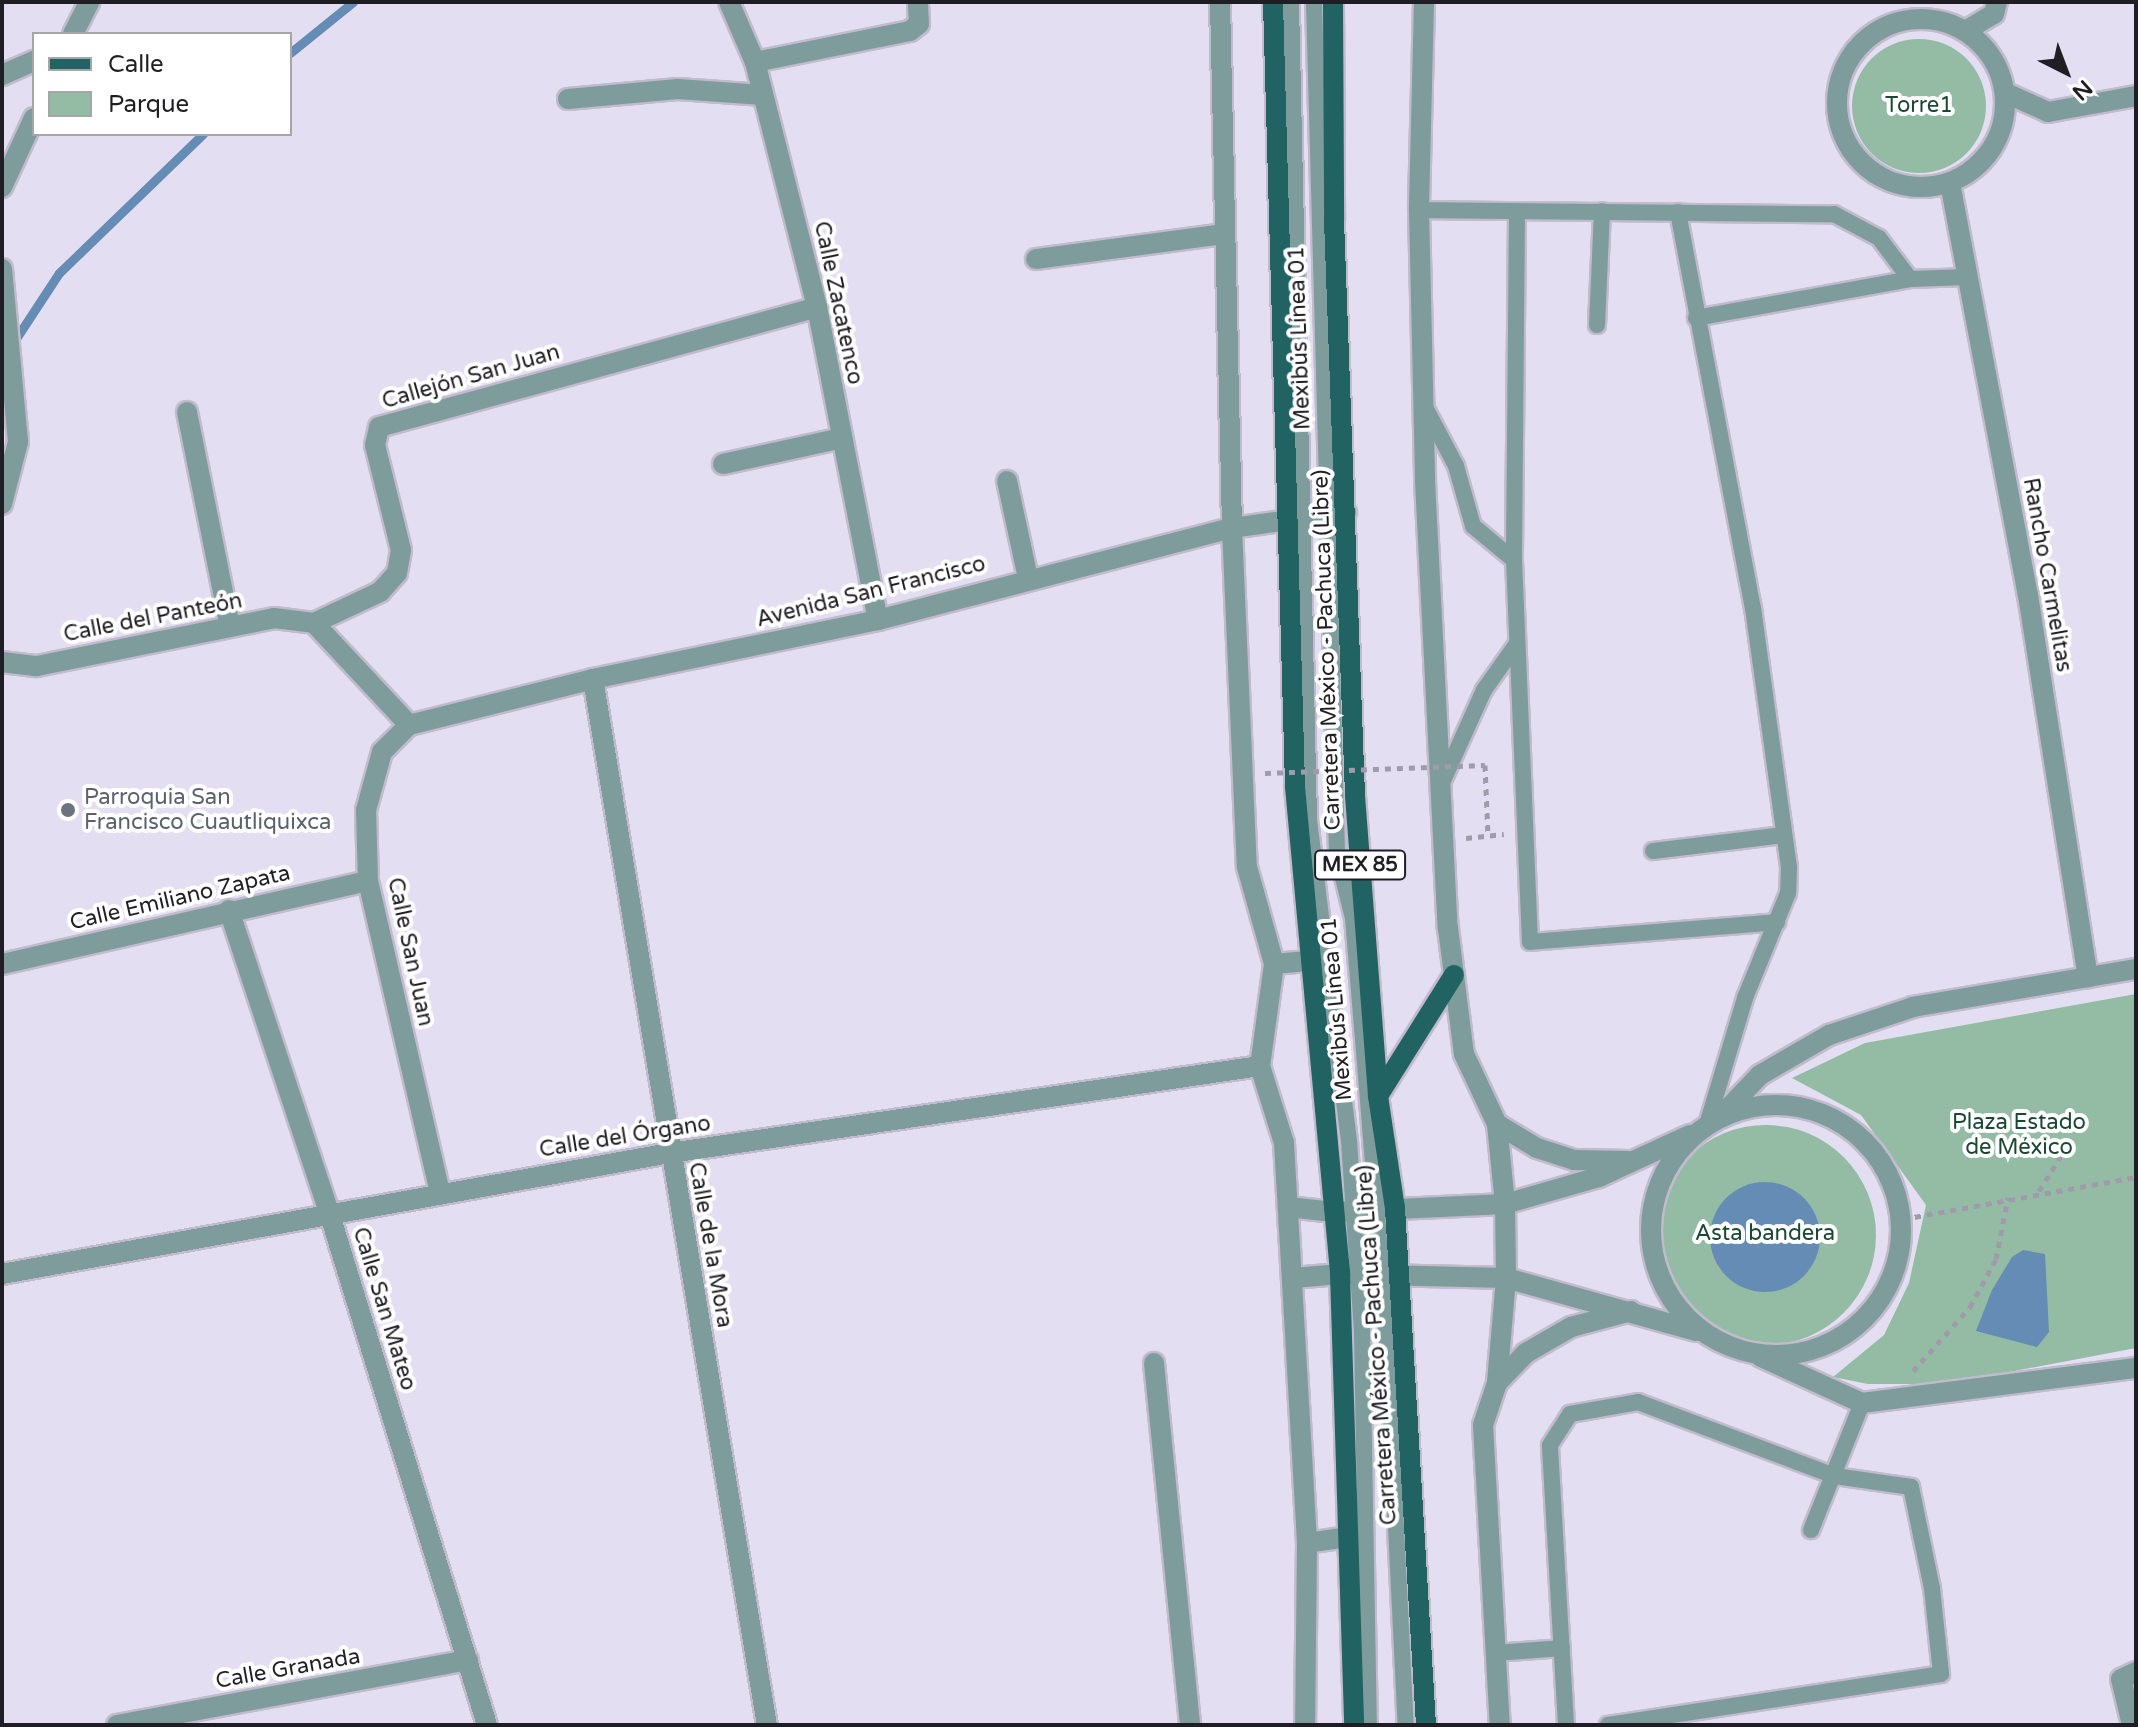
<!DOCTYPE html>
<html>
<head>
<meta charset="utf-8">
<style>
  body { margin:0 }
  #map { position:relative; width:2138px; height:1727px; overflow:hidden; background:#e4def2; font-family:"Varela Round",sans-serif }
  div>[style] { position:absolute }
  .green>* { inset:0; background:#94bca5 }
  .round { border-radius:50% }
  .water>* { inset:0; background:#648cb4 }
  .stream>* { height:9px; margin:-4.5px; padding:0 4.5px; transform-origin:4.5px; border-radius:4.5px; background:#648cb4 }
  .path>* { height:5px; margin-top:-2.5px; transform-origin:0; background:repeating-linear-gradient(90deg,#a09bab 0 6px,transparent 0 12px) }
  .roads { filter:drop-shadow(2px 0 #c1bbcd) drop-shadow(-2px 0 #c1bbcd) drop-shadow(0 2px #c1bbcd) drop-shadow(0 -2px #c1bbcd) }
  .service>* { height:16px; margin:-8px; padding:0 8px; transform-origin:8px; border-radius:8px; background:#7d9c9b }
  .minor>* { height:20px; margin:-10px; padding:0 10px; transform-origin:10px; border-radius:10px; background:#7d9c9b }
  .minor>.ring { margin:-10px; padding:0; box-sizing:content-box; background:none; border:20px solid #7d9c9b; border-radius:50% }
  .tertiary>* { height:20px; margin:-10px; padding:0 10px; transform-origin:10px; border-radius:10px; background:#7d9c9b }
  .tertiary>.ring { margin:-10px; padding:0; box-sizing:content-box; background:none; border:20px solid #7d9c9b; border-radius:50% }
  .primary>* { height:20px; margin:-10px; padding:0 10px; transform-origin:10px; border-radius:10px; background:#216262 }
  .path-bridge>* { height:5px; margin-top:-2.5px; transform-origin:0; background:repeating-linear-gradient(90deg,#a09bab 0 6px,transparent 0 12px) }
  .dots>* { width:22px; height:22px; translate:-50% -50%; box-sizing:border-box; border:4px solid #fff; border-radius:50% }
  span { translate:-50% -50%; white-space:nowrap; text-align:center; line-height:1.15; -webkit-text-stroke:8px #fff; paint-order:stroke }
  .shield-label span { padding:2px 6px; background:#fff; border:2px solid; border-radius:6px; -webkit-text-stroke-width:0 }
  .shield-label { font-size:20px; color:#201e25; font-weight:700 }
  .park-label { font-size:22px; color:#1a4832 }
  .street-label { font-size:22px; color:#201e25 }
  .worship-label { font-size:22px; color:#5b616d }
  .left { translate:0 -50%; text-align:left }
  .frame { position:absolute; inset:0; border:4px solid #201e25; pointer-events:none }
  .legend { position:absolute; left:32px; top:32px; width:260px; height:104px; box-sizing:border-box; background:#fff; border:2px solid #a6a5a8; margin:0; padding:10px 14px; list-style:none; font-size:24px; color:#201e25 }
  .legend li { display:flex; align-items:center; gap:16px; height:40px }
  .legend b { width:40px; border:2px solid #a6a5a8 }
  .north { position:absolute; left:2026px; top:32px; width:80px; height:80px; -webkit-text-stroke:6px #fff; paint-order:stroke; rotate:138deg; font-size:22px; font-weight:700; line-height:32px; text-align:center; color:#201e25 }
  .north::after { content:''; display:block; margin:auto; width:28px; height:36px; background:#201e25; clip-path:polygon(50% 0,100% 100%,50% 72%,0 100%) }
</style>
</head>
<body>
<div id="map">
  <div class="green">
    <div class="round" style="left:1852px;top:39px;width:134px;height:134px"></div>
    <div style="clip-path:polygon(2136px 994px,2136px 1348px,1946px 1384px,1868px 1384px,1833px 1377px,1884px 1335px,1909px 1283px,1926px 1205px,1861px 1115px,1792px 1078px,1865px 1043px)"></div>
    <div class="round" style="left:1656px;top:1125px;width:220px;height:220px"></div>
  </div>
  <div class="water">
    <div class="round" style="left:1710px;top:1182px;width:110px;height:110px"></div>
    <div style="clip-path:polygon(2023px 1250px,2045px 1254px,2049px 1332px,2037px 1347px,1976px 1331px,1992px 1290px,2012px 1257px)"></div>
  </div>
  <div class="stream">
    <div style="left:290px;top:53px;width:81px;rotate:-39deg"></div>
    <div style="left:13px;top:343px;width:84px;rotate:-56.7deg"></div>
    <div style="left:59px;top:273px;width:200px;rotate:-44deg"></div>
  </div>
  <div class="path">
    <div style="left:1485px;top:765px;width:71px;rotate:87.6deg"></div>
    <div style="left:1466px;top:838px;width:38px;rotate:-6deg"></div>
    <div style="left:2039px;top:1191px;width:62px;rotate:-58.1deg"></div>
    <div style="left:1903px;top:1219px;width:237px;rotate:-10.2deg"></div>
    <div style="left:1913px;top:1371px;width:86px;rotate:-48.3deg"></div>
    <div style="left:1970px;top:1307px;width:55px;rotate:-61.6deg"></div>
    <div style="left:1996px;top:1259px;width:63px;rotate:-79deg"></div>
  </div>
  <div class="roads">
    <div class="service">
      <div style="left:1291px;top:2px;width:818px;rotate:88.74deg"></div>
      <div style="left:1309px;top:820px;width:323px;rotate:82.9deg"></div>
      <div style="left:1349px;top:1141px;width:192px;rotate:86.1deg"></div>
      <div style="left:1362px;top:1333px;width:392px;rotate:89deg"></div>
      <div style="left:1314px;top:2px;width:851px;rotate:88.45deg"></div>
      <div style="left:1337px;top:853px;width:67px;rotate:76.2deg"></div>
      <div style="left:1353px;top:918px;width:209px;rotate:85.3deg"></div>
      <div style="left:1370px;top:1126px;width:218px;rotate:85.5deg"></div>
      <div style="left:1387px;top:1343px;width:382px;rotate:87.2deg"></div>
      <div style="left:1419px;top:210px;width:415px;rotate:0.6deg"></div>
      <div style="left:1834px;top:214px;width:51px;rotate:28.1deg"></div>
      <div style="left:1879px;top:238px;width:51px;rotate:52.9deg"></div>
      <div style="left:1910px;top:279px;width:58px;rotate:-2deg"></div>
      <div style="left:1517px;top:211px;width:349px;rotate:90.5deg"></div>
      <div style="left:1514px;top:560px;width:382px;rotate:87.6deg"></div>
      <div style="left:1530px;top:942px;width:248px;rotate:-4.6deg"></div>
      <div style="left:1678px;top:212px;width:403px;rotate:79.3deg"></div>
      <div style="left:1753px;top:608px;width:262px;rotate:82.1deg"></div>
      <div style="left:1789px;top:868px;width:25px;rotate:92deg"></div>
      <div style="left:1788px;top:893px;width:113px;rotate:112.3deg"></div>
      <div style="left:1745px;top:998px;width:133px;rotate:106.7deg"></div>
      <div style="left:1696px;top:318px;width:218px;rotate:-10.3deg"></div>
      <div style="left:1597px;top:325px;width:114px;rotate:-87.5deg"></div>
      <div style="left:1425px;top:407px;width:67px;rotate:62.3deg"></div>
      <div style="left:1456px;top:466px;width:62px;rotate:74.2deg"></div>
      <div style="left:1473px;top:526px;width:53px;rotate:39.7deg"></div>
      <div style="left:1442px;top:783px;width:102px;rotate:-65.7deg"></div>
      <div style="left:1484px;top:690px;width:55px;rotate:-54.6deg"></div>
      <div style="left:1653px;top:851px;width:132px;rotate:-7deg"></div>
      <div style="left:1811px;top:1530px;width:137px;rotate:-68.1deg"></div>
      <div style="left:1496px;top:1653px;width:66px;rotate:-4.3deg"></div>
      <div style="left:1566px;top:1725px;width:280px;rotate:-93.3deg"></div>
      <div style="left:1550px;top:1445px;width:37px;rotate:-57deg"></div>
      <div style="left:1570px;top:1414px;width:69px;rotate:-10deg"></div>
      <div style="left:1638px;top:1402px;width:210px;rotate:20.6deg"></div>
      <div style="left:1835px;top:1476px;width:77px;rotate:8.2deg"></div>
      <div style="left:1911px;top:1487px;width:103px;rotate:78.3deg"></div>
      <div style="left:1932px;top:1588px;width:86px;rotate:84deg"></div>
      <div style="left:1941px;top:1674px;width:337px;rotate:171.3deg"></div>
    </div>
    <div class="minor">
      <div style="left:729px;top:2px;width:65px;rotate:66.6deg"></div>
      <div style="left:755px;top:62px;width:253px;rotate:75.8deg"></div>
      <div style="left:817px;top:307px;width:319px;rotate:79deg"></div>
      <div style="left:1220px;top:2px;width:526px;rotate:88.69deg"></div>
      <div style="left:1232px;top:528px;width:339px;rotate:87.5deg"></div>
      <div style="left:1247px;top:867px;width:101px;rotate:74.4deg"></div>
      <div style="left:1274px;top:964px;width:103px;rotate:97.8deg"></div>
      <div style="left:1260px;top:1066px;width:81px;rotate:72.7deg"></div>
      <div style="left:1284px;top:1143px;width:401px;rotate:86.7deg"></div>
      <div style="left:1307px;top:1543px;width:182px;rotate:90.6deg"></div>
      <div style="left:1424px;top:2px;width:208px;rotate:91.4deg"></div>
      <div style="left:1419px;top:210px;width:271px;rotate:88.7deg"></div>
      <div style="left:1425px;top:481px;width:448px;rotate:87.1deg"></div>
      <div style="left:1448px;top:928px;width:127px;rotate:82.8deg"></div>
      <div style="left:1464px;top:1054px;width:77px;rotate:64.8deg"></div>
      <div style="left:1497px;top:1124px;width:80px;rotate:84.3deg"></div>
      <div style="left:1505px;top:1204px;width:74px;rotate:89.2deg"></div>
      <div style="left:1506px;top:1278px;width:105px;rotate:94.9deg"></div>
      <div style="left:1497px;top:1383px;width:44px;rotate:108.4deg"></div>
      <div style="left:1483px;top:1425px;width:300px;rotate:86.8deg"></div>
      <div class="ring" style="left:1837px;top:19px;width:148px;height:148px"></div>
      <div style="left:1967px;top:30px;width:31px;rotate:-31deg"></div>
      <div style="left:1994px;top:14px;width:12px;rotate:-76deg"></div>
      <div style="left:755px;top:62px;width:158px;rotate:-11.3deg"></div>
      <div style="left:910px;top:31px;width:11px;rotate:-38deg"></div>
      <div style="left:919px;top:24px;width:22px;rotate:-93deg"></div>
      <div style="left:2px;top:75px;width:35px;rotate:-24deg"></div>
      <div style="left:2006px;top:93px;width:46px;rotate:24.3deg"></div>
      <div style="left:2048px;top:112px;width:89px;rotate:-10.3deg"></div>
      <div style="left:568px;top:99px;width:110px;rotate:-5.2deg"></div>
      <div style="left:678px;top:89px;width:85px;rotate:4deg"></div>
      <div style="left:1950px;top:183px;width:419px;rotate:79.3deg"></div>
      <div style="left:2028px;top:595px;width:387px;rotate:81.1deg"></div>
      <div style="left:1036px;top:259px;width:190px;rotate:-7.6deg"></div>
      <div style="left:187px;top:412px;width:219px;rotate:78.7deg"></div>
      <div style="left:723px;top:464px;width:122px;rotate:-12.3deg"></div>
      <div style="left:1007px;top:481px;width:99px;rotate:77.8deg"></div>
      <div style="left:314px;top:623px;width:73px;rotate:-25.2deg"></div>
      <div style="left:380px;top:592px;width:25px;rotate:-48deg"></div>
      <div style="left:397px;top:573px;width:23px;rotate:-80deg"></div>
      <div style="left:401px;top:550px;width:108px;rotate:-103.9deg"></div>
      <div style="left:375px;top:445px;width:18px;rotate:-77deg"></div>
      <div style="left:379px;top:427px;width:454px;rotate:-15.3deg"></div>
      <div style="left:593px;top:679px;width:1060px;rotate:80.56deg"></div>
      <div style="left:409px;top:725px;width:38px;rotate:135deg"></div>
      <div style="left:382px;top:752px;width:60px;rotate:105.4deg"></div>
      <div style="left:366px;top:810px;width:71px;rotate:88.4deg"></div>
      <div style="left:368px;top:881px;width:320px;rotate:77deg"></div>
      <div style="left:229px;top:910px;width:318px;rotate:71.7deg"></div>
      <div style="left:329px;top:1212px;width:537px;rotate:72.88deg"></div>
      <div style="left:2px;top:964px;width:375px;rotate:-12.8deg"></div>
      <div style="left:1274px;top:964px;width:34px;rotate:-5deg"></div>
      <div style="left:1288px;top:1207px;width:46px;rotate:6.2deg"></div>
      <div style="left:2px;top:1274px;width:679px;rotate:-10.27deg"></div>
      <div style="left:670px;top:1153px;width:596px;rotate:-8.39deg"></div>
      <div style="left:1293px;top:1278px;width:47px;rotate:-4.9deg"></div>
      <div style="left:1154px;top:1363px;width:364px;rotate:84.3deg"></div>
      <div style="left:1307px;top:1543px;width:41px;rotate:-8.3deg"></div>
      <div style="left:117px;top:1725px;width:357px;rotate:-10.5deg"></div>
      <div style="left:2132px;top:1725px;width:47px;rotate:-103.4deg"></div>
      <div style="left:2121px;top:1679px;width:17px;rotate:-25deg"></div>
    </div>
    <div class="tertiary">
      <div style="left:73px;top:34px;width:36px;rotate:-63deg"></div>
      <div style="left:2px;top:187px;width:76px;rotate:-65.1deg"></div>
      <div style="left:2px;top:269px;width:174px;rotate:84.7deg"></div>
      <div style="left:18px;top:442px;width:64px;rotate:104.5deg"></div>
      <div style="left:2px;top:662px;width:35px;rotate:7deg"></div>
      <div style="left:37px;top:666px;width:242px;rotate:-11.4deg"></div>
      <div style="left:274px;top:618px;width:40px;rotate:7.1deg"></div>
      <div style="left:314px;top:623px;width:139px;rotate:47deg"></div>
      <div style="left:409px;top:725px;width:190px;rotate:-14deg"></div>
      <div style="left:593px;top:679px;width:291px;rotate:-11.7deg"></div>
      <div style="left:878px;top:620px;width:366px;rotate:-14.6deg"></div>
      <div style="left:1232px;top:528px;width:115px;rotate:-8deg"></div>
      <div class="ring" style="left:1651px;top:1105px;width:230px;height:230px"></div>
      <div style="left:1721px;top:1116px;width:57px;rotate:-46.4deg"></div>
      <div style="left:1760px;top:1075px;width:80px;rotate:-30.1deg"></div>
      <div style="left:1829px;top:1035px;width:89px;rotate:-18.4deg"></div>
      <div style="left:1913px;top:1007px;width:226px;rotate:-9.7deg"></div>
      <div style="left:1497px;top:1124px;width:47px;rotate:31deg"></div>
      <div style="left:1537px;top:1148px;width:39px;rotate:18deg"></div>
      <div style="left:1574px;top:1160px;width:54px;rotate:1.1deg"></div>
      <div style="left:1334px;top:1212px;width:171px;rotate:-2.7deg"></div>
      <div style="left:1505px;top:1204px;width:98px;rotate:-16deg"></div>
      <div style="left:1599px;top:1177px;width:100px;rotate:-24.8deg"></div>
      <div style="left:1340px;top:1274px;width:166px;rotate:1.4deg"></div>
      <div style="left:1506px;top:1278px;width:197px;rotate:15.6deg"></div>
      <div style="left:1761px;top:1357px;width:111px;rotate:24.5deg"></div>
      <div style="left:1862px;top:1403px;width:276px;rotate:-7.3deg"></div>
      <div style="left:1497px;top:1383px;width:42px;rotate:-46deg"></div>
      <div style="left:1526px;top:1353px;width:52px;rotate:-30deg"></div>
      <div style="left:1571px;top:1327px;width:62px;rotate:-14.9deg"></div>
    </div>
    <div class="primary">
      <div style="left:1273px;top:2px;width:785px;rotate:88.39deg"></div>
      <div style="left:1295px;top:787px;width:489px;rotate:84.7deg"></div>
      <div style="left:1340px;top:1274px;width:451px;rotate:88.2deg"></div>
      <div style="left:1333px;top:2px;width:218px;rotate:89.7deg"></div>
      <div style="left:1334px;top:220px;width:576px;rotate:87.91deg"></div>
      <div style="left:1355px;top:796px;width:301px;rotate:85.6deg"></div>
      <div style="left:1378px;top:1096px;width:113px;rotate:81.4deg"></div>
      <div style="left:1395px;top:1208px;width:518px;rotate:86.57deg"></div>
      <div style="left:1378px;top:1096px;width:143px;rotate:-57.9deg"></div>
    </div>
  </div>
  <div class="path-bridge">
    <div style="left:1265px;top:773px;width:220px;rotate:-2.1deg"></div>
  </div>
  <div class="dots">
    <div style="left:68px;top:810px;background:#6b7280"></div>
  </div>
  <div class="shield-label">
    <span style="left:1360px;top:865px">MEX 85</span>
  </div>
  <div class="park-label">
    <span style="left:1919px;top:106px">Torre1</span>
    <span style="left:2019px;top:1135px">Plaza Estado<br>de México</span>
    <span style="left:1765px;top:1234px">Asta bandera</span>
  </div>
  <div class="street-label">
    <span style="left:838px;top:303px;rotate:78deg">Calle Zacatenco</span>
    <span style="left:1300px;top:338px;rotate:-92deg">Mexibús Línea 01</span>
    <span style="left:471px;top:377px;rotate:-16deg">Callejón San Juan</span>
    <span style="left:2047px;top:575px;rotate:80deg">Rancho Carmelitas</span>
    <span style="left:871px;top:592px;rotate:-14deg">Avenida San Francisco</span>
    <span style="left:153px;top:618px;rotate:-11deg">Calle del Panteón</span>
    <span style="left:1327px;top:650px;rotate:-92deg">Carretera México - Pachuca (Libre)</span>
    <span style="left:180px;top:898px;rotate:-13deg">Calle Emiliano Zapata</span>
    <span style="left:410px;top:952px;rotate:78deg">Calle San Juan</span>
    <span style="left:1337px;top:1009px;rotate:-95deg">Mexibús Línea 01</span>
    <span style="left:625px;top:1137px;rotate:-9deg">Calle del Órgano</span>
    <span style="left:710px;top:1245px;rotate:80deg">Calle de la Mora</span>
    <span style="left:384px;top:1309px;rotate:73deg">Calle San Mateo</span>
    <span style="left:1377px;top:1345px;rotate:-94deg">Carretera México - Pachuca (Libre)</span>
    <span style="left:288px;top:1669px;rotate:-10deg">Calle Granada</span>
  </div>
  <div class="worship-label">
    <span class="left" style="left:84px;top:810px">Parroquia San<br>Francisco Cuautliquixca</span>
  </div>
  <div class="frame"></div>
  <ul class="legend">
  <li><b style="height:10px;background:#216262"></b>Calle</li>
  <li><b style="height:22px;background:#94bca5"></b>Parque</li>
  </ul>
  <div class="north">N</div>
</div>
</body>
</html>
